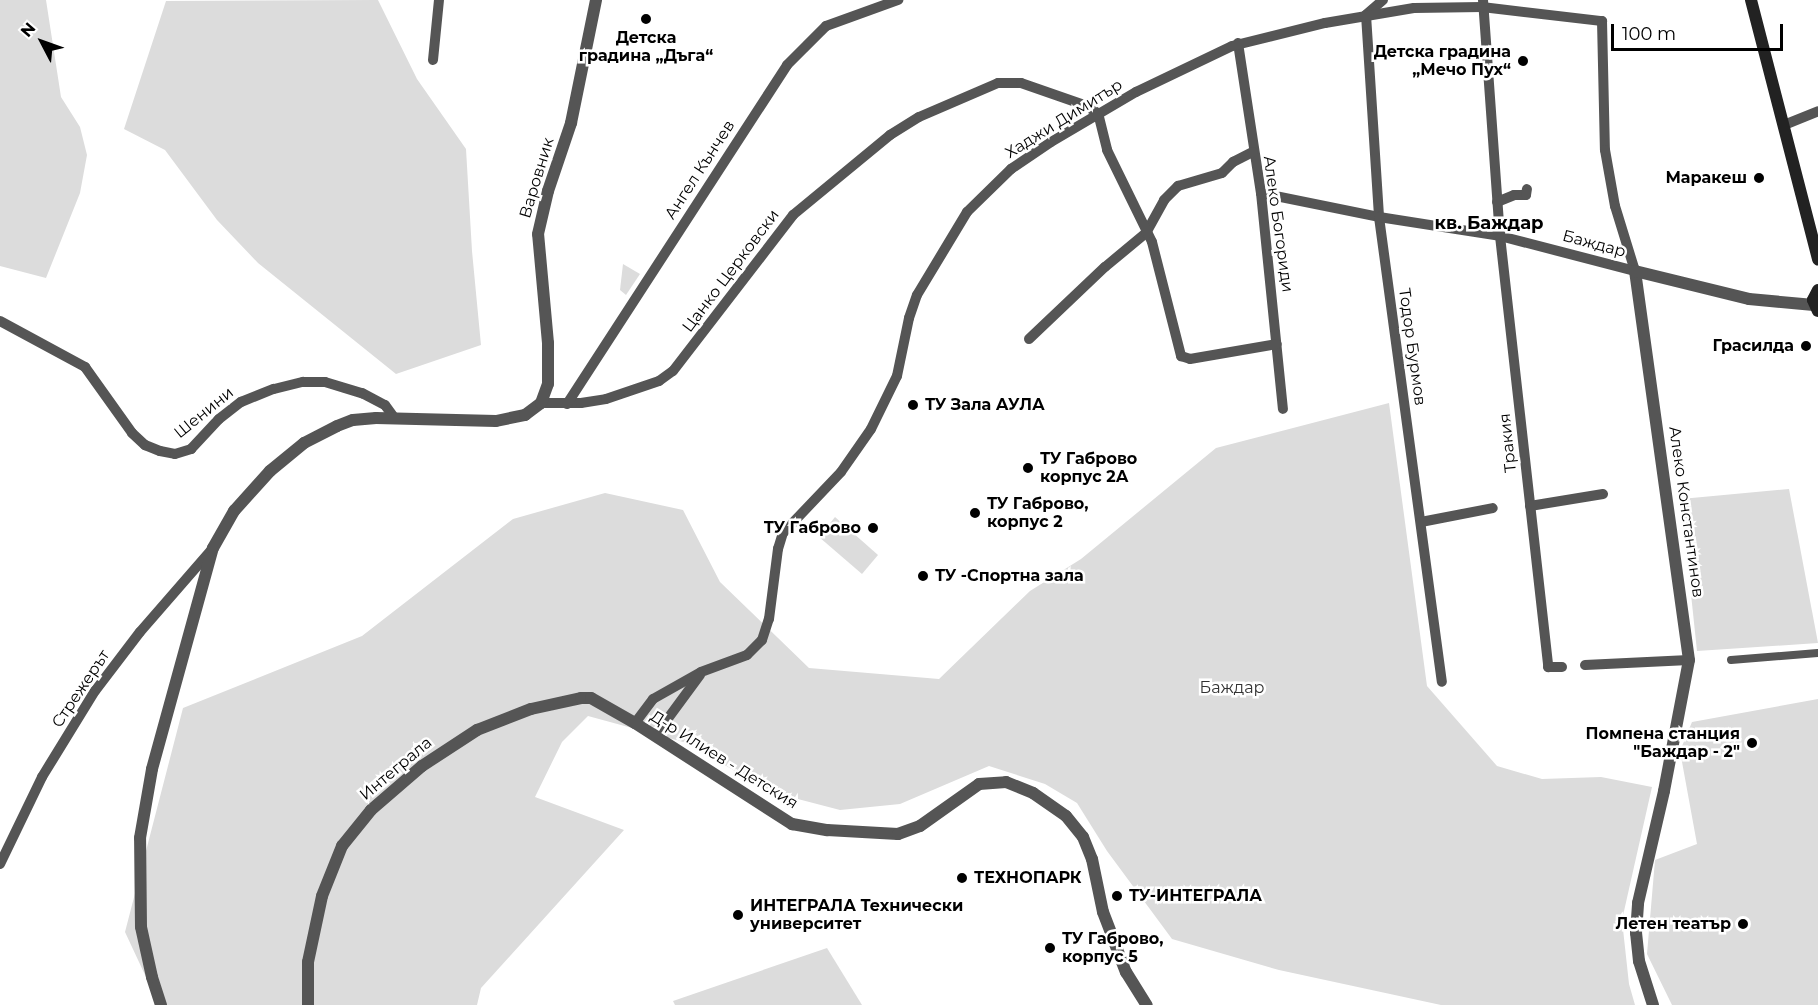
<!DOCTYPE html>
<html>
<head>
<meta charset="utf-8">
<style>
  body { margin:0 }
  #map { position:relative; width:1818px; height:1005px; overflow:hidden; background:#fff; font-family:Montserrat,sans-serif }
  div>[style] { position:absolute }
  .green>* { inset:0; background:#dcdcdc }
  .pedestrian>* { height:8px; margin:-4px; padding:0 4px; transform-origin:4px; border-radius:4px; background:#555 }
  .minor>* { height:10px; margin:-5px; padding:0 5px; transform-origin:5px; border-radius:5px; background:#555 }
  .tertiary>* { height:12px; margin:-6px; padding:0 6px; transform-origin:6px; border-radius:6px; background:#555 }
  .secondary>* { height:12px; margin:-6px; padding:0 6px; transform-origin:6px; border-radius:6px; background:#222 }
  .dots>* { width:16px; height:16px; translate:-50% -50%; box-sizing:border-box; border:3px solid #fff; border-radius:50% }
  span { translate:-50% -50%; white-space:nowrap; text-align:center; line-height:1.15; -webkit-text-stroke:5px #fff; paint-order:stroke }
  .poi-label { font-size:16px; color:#000; font-weight:700 }
  .right { translate:-100% -50%; text-align:right }
  .left { translate:0 -50%; text-align:left }
  .street-label { font-size:16px; color:#000 }
  .park-label { font-size:16px; color:#333 }
  .neighbourhood-label { font-size:18px; color:#000; font-weight:700 }
  .north { position:absolute; left:12px; top:12px; width:60px; height:60px; -webkit-text-stroke:4px #fff; paint-order:stroke; rotate:311deg; font-size:16px; font-weight:700; line-height:24px; text-align:center; color:#000 }
  .north::after { content:''; display:block; margin:auto; width:21px; height:27px; background:#000; clip-path:polygon(50% 0,100% 100%,50% 72%,0 100%) }
  .scale { position:absolute; left:1611px; top:24px; width:172px; height:27px; box-sizing:border-box; border:3px solid #000; border-top:0; padding-left:8px; font-size:18px; line-height:21px; white-space:nowrap; color:#000; -webkit-text-stroke:4px #fff; paint-order:stroke }
</style>
</head>
<body>
<div id="map">
  <div class="green">
    <div style="clip-path:polygon(0 0,46px 0,61px 97px,80px 127px,87px 155px,80px 193px,46px 278px,0 266px)"></div>
    <div style="clip-path:polygon(378px 0,417px 79px,466px 149px,472px 251px,481px 345px,396px 374px,258px 263px,217px 220px,165px 150px,124px 129px,166px 1px)"></div>
    <div style="clip-path:polygon(623px 264px,640px 274px,626px 295px,620px 290px)"></div>
    <div style="clip-path:polygon(1389px 403px,1427px 686px,1497px 766px,1542px 779px,1601px 777px,1652px 787px,1622px 920px,1629px 984px,1635px 1005px,1441px 1005px,1279px 970px,1172px 939px,1107px 851px,1077px 803px,1045px 784px,989px 766px,900px 804px,840px 810px,771px 792px,687px 743px,588px 716px,562px 742px,535px 797px,624px 830px,481px 988px,477px 1005px,159px 1005px,125px 932px,183px 708px,362px 636px,513px 519px,605px 493px,683px 510px,720px 582px,809px 668px,939px 679px,1030px 591px,1081px 559px,1216px 448px)"></div>
    <div style="clip-path:polygon(1789px 489px,1818px 643px,1697px 651px,1681px 499px)"></div>
    <div style="clip-path:polygon(835px 517px,878px 555px,862px 574px,819px 537px)"></div>
    <div style="clip-path:polygon(1818px 699px,1818px 1005px,1672px 1005px,1647px 954px,1655px 860px,1697px 844px,1680px 751px,1692px 722px)"></div>
    <div style="clip-path:polygon(827px 948px,862px 1005px,675px 1005px,673px 1001px)"></div>
  </div>
  <div class="pedestrian">
    <div style="left:1731px;top:660px;width:87px;rotate:-4.6deg"></div>
  </div>
  <div class="minor">
    <div style="left:1383px;top:0;width:23px;rotate:139deg"></div>
    <div style="left:1366px;top:15px;width:202px;rotate:86.3deg"></div>
    <div style="left:1379px;top:217px;width:469px;rotate:82.3deg"></div>
    <div style="left:1483px;top:0;width:237px;rotate:85.9deg"></div>
    <div style="left:1500px;top:236px;width:434px;rotate:83.6deg"></div>
    <div style="left:1548px;top:667px;width:14px"></div>
    <div style="left:1238px;top:43px;width:152px;rotate:81.3deg"></div>
    <div style="left:1261px;top:193px;width:217px;rotate:84.2deg"></div>
    <div style="left:433px;top:60px;width:60px;rotate:-84.3deg"></div>
    <div style="left:1784px;top:125px;width:37px;rotate:-22deg"></div>
    <div style="left:1261px;top:193px;width:120px;rotate:11.5deg"></div>
    <div style="left:1379px;top:217px;width:122px;rotate:8.9deg"></div>
    <div style="left:1500px;top:236px;width:139px;rotate:14.5deg"></div>
    <div style="left:1497px;top:202px;width:18px;rotate:-22deg"></div>
    <div style="left:1514px;top:195px;width:12px"></div>
    <div style="left:1526px;top:195px;width:6px;rotate:-81deg"></div>
    <div style="left:0;top:321px;width:97px;rotate:28.4deg"></div>
    <div style="left:85px;top:367px;width:81px;rotate:54.5deg"></div>
    <div style="left:132px;top:433px;width:18px;rotate:43deg"></div>
    <div style="left:145px;top:445px;width:16px;rotate:22deg"></div>
    <div style="left:160px;top:451px;width:15px;rotate:11deg"></div>
    <div style="left:175px;top:454px;width:17px;rotate:-17deg"></div>
    <div style="left:191px;top:449px;width:41px;rotate:-47deg"></div>
    <div style="left:219px;top:419px;width:28px;rotate:-38deg"></div>
    <div style="left:241px;top:402px;width:35px;rotate:-22deg"></div>
    <div style="left:274px;top:389px;width:30px;rotate:-14deg"></div>
    <div style="left:303px;top:382px;width:22px"></div>
    <div style="left:325px;top:382px;width:39px;rotate:17deg"></div>
    <div style="left:362px;top:393px;width:26px;rotate:28deg"></div>
    <div style="left:385px;top:405px;width:17px;rotate:54deg"></div>
    <div style="left:1029px;top:339px;width:105px;rotate:-43.5deg"></div>
    <div style="left:1105px;top:267px;width:53px;rotate:-39.7deg"></div>
    <div style="left:1146px;top:233px;width:38px;rotate:-61deg"></div>
    <div style="left:1164px;top:200px;width:20px;rotate:-45deg"></div>
    <div style="left:1178px;top:186px;width:46px;rotate:-16.5deg"></div>
    <div style="left:1222px;top:173px;width:16px;rotate:-45deg"></div>
    <div style="left:1233px;top:162px;width:22px;rotate:-27deg"></div>
    <div style="left:541px;top:403px;width:40px"></div>
    <div style="left:581px;top:403px;width:25px;rotate:-9deg"></div>
    <div style="left:606px;top:399px;width:56px;rotate:-18.8deg"></div>
    <div style="left:659px;top:381px;width:17px;rotate:-36deg"></div>
    <div style="left:673px;top:371px;width:197px;rotate:-52.4deg"></div>
    <div style="left:793px;top:215px;width:126px;rotate:-39.5deg"></div>
    <div style="left:890px;top:135px;width:34px;rotate:-32deg"></div>
    <div style="left:919px;top:117px;width:86px;rotate:-23.3deg"></div>
    <div style="left:998px;top:83px;width:23px"></div>
    <div style="left:1021px;top:83px;width:67px;rotate:19.2deg"></div>
    <div style="left:1084px;top:105px;width:16px;rotate:30deg"></div>
    <div style="left:1098px;top:113px;width:38px;rotate:76deg"></div>
    <div style="left:1107px;top:150px;width:102px;rotate:63.9deg"></div>
    <div style="left:1152px;top:242px;width:118px;rotate:75.7deg"></div>
    <div style="left:1181px;top:356px;width:9px;rotate:18deg"></div>
    <div style="left:1190px;top:359px;width:88px;rotate:-9.8deg"></div>
    <div style="left:567px;top:404px;width:404px;rotate:-57deg"></div>
    <div style="left:787px;top:65px;width:55px;rotate:-45deg"></div>
    <div style="left:826px;top:26px;width:77px;rotate:-19.9deg"></div>
    <div style="left:1530px;top:506px;width:74px;rotate:-9.3deg"></div>
    <div style="left:1421px;top:522px;width:73px;rotate:-11deg"></div>
    <div style="left:1585px;top:665px;width:104px;rotate:-2.8deg"></div>
    <div style="left:635px;top:723px;width:30px;rotate:-53deg"></div>
    <div style="left:653px;top:699px;width:55px;rotate:-29.4deg"></div>
    <div style="left:701px;top:672px;width:49px;rotate:-20.3deg"></div>
    <div style="left:747px;top:655px;width:21px;rotate:-45deg"></div>
    <div style="left:762px;top:640px;width:22px;rotate:-72deg"></div>
    <div style="left:769px;top:619px;width:71px;rotate:-82.7deg"></div>
    <div style="left:778px;top:549px;width:17px;rotate:-73deg"></div>
    <div style="left:783px;top:533px;width:84px;rotate:-46.4deg"></div>
    <div style="left:841px;top:472px;width:52px;rotate:-55.1deg"></div>
    <div style="left:871px;top:429px;width:59px;rotate:-63.9deg"></div>
    <div style="left:897px;top:376px;width:59px;rotate:-78.3deg"></div>
    <div style="left:909px;top:318px;width:24px;rotate:-71deg"></div>
    <div style="left:917px;top:295px;width:97px;rotate:-58.9deg"></div>
    <div style="left:967px;top:212px;width:62px;rotate:-44.3deg"></div>
    <div style="left:1011px;top:169px;width:48px;rotate:-34deg"></div>
    <div style="left:1051px;top:142px;width:99px;rotate:-30.5deg"></div>
    <div style="left:1136px;top:92px;width:106px;rotate:-25.6deg"></div>
    <div style="left:1232px;top:46px;width:96px;rotate:-13.9deg"></div>
    <div style="left:1325px;top:23px;width:90px;rotate:-9.6deg"></div>
    <div style="left:1414px;top:8px;width:68px;rotate:-0.8deg"></div>
    <div style="left:1482px;top:7px;width:121px;rotate:6.7deg"></div>
    <div style="left:1602px;top:21px;width:129px;rotate:88.7deg"></div>
    <div style="left:1605px;top:150px;width:57px;rotate:79.9deg"></div>
    <div style="left:1615px;top:206px;width:68px;rotate:72.9deg"></div>
    <div style="left:655px;top:736px;width:76px;rotate:-53.6deg"></div>
    <div style="left:0;top:864px;width:97px;rotate:-64.2deg"></div>
    <div style="left:42px;top:777px;width:101px;rotate:-58.4deg"></div>
    <div style="left:95px;top:691px;width:74px;rotate:-52.7deg"></div>
    <div style="left:140px;top:632px;width:111px;rotate:-49deg"></div>
  </div>
  <div class="tertiary">
    <div style="left:161px;top:1005px;width:29px;rotate:-108deg"></div>
    <div style="left:152px;top:977px;width:51px;rotate:-102.4deg"></div>
    <div style="left:141px;top:927px;width:89px;rotate:-90.6deg"></div>
    <div style="left:140px;top:838px;width:70px;rotate:-80.1deg"></div>
    <div style="left:152px;top:769px;width:229px;rotate:-74.6deg"></div>
    <div style="left:213px;top:548px;width:43px;rotate:-60.4deg"></div>
    <div style="left:234px;top:511px;width:54px;rotate:-48deg"></div>
    <div style="left:270px;top:471px;width:44px;rotate:-39.5deg"></div>
    <div style="left:304px;top:443px;width:37px;rotate:-27deg"></div>
    <div style="left:337px;top:426px;width:17px;rotate:-21deg"></div>
    <div style="left:353px;top:420px;width:23px;rotate:-5deg"></div>
    <div style="left:376px;top:418px;width:120px;rotate:1.4deg"></div>
    <div style="left:496px;top:421px;width:30px;rotate:-12deg"></div>
    <div style="left:525px;top:415px;width:20px;rotate:-37deg"></div>
    <div style="left:541px;top:403px;width:20px;rotate:-70deg"></div>
    <div style="left:548px;top:384px;width:41px;rotate:-90deg"></div>
    <div style="left:548px;top:343px;width:109px;rotate:-95.2deg"></div>
    <div style="left:538px;top:234px;width:44px;rotate:-76.9deg"></div>
    <div style="left:548px;top:191px;width:72px;rotate:-71.3deg"></div>
    <div style="left:571px;top:123px;width:126px;rotate:-78.5deg"></div>
    <div style="left:308px;top:1005px;width:43px;rotate:-90deg"></div>
    <div style="left:308px;top:962px;width:67px;rotate:-78deg"></div>
    <div style="left:322px;top:896px;width:54px;rotate:-68.2deg"></div>
    <div style="left:342px;top:846px;width:46px;rotate:-51.1deg"></div>
    <div style="left:371px;top:810px;width:67px;rotate:-40.8deg"></div>
    <div style="left:422px;top:766px;width:66px;rotate:-33.2deg"></div>
    <div style="left:477px;top:730px;width:58px;rotate:-21.3deg"></div>
    <div style="left:531px;top:709px;width:51px;rotate:-12.4deg"></div>
    <div style="left:581px;top:698px;width:10px"></div>
    <div style="left:591px;top:698px;width:51px;rotate:29.6deg"></div>
    <div style="left:635px;top:723px;width:187px;rotate:32.8deg"></div>
    <div style="left:792px;top:824px;width:36px;rotate:10deg"></div>
    <div style="left:827px;top:830px;width:71px;rotate:3.2deg"></div>
    <div style="left:898px;top:834px;width:23px;rotate:-20deg"></div>
    <div style="left:920px;top:826px;width:72px;rotate:-35.4deg"></div>
    <div style="left:979px;top:784px;width:27px;rotate:-4deg"></div>
    <div style="left:1006px;top:782px;width:29px;rotate:22deg"></div>
    <div style="left:1033px;top:793px;width:40px;rotate:34.9deg"></div>
    <div style="left:1066px;top:816px;width:27px;rotate:51deg"></div>
    <div style="left:1083px;top:837px;width:24px;rotate:68deg"></div>
    <div style="left:1092px;top:859px;width:54px;rotate:78.3deg"></div>
    <div style="left:1103px;top:912px;width:26px;rotate:69deg"></div>
    <div style="left:1112px;top:936px;width:39px;rotate:69deg"></div>
    <div style="left:1126px;top:972px;width:39px;rotate:58deg"></div>
    <div style="left:1653px;top:1005px;width:46px;rotate:-107.7deg"></div>
    <div style="left:1639px;top:961px;width:28px;rotate:-96deg"></div>
    <div style="left:1636px;top:933px;width:30px;rotate:-86deg"></div>
    <div style="left:1638px;top:903px;width:115px;rotate:-76.9deg"></div>
    <div style="left:1664px;top:791px;width:133px;rotate:-79.2deg"></div>
    <div style="left:1689px;top:660px;width:393px;rotate:-97.9deg"></div>
    <div style="left:1635px;top:271px;width:117px;rotate:13.8deg"></div>
    <div style="left:1749px;top:299px;width:65px;rotate:5.3deg"></div>
  </div>
  <div class="secondary">
    <div style="left:1751px;top:0;width:268px;rotate:75.5deg"></div>
    <div style="left:1818px;top:290px;width:11px;rotate:117deg"></div>
    <div style="left:1813px;top:300px;width:12px;rotate:66deg"></div>
  </div>
  <div class="dots">
    <div style="left:646px;top:19px;background:#000"></div>
    <div style="left:1523px;top:61px;background:#000"></div>
    <div style="left:1759px;top:178px;background:#000"></div>
    <div style="left:1806px;top:346px;background:#000"></div>
    <div style="left:913px;top:405px;background:#000"></div>
    <div style="left:1028px;top:468px;background:#000"></div>
    <div style="left:975px;top:513px;background:#000"></div>
    <div style="left:873px;top:528px;background:#000"></div>
    <div style="left:923px;top:576px;background:#000"></div>
    <div style="left:1752px;top:743px;background:#000"></div>
    <div style="left:962px;top:878px;background:#000"></div>
    <div style="left:1117px;top:896px;background:#000"></div>
    <div style="left:738px;top:915px;background:#000"></div>
    <div style="left:1743px;top:924px;background:#000"></div>
    <div style="left:1050px;top:948px;background:#000"></div>
  </div>
  <div class="poi-label">
    <span style="left:646px;top:47px">Детска<br>градина „Дъга“</span>
    <span class="right" style="left:1511px;top:61px">Детска градина<br>„Мечо Пух“</span>
    <span class="right" style="left:1747px;top:178px">Маракеш</span>
    <span class="right" style="left:1794px;top:346px">Грасилда</span>
    <span class="left" style="left:925px;top:405px">ТУ Зала АУЛА</span>
    <span class="left" style="left:1040px;top:468px">ТУ Габрово<br>корпус 2А</span>
    <span class="left" style="left:987px;top:513px">ТУ Габрово,<br>корпус 2</span>
    <span class="right" style="left:861px;top:528px">ТУ Габрово</span>
    <span class="left" style="left:935px;top:576px">ТУ -Спортна зала</span>
    <span class="right" style="left:1740px;top:743px">Помпена станция<br>"Баждар - 2"</span>
    <span class="left" style="left:974px;top:878px">ТЕХНОПАРК</span>
    <span class="left" style="left:1129px;top:896px">ТУ-ИНТЕГРАЛА</span>
    <span class="left" style="left:750px;top:915px">ИНТЕГРАЛА Технически<br>университет</span>
    <span class="right" style="left:1731px;top:924px">Летен театър</span>
    <span class="left" style="left:1062px;top:948px">ТУ Габрово,<br>корпус 5</span>
  </div>
  <div class="street-label">
    <span style="left:1064px;top:119px;rotate:-32deg">Хаджи Димитър</span>
    <span style="left:700px;top:170px;rotate:-57deg">Ангел Кънчев</span>
    <span style="left:537px;top:178px;rotate:-73deg">Варовник</span>
    <span style="left:1278px;top:224px;rotate:82deg">Алеко Богориди</span>
    <span style="left:1594px;top:244px;rotate:15deg">Баждар</span>
    <span style="left:731px;top:271px;rotate:-53deg">Цанко Церковски</span>
    <span style="left:1412px;top:347px;rotate:82deg">Тодор Бурмов</span>
    <span style="left:204px;top:413px;rotate:-39deg">Шенини</span>
    <span style="left:1508px;top:443px;rotate:-96deg">Тракия</span>
    <span style="left:1686px;top:512px;rotate:82deg">Алеко Константинов</span>
    <span style="left:81px;top:689px;rotate:-56deg">Стрежерът</span>
    <span style="left:724px;top:760px;rotate:32deg">Д-р Илиев - Детския</span>
    <span style="left:396px;top:769px;rotate:-40deg">Интеграла</span>
  </div>
  <div class="park-label">
    <span style="left:1232px;top:688px">Баждар</span>
  </div>
  <div class="neighbourhood-label">
    <span style="left:1489px;top:223px">кв. Баждар</span>
  </div>
  <div class="north">N</div>
  <div class="scale">100 m</div>
</div>
</body>
</html>
